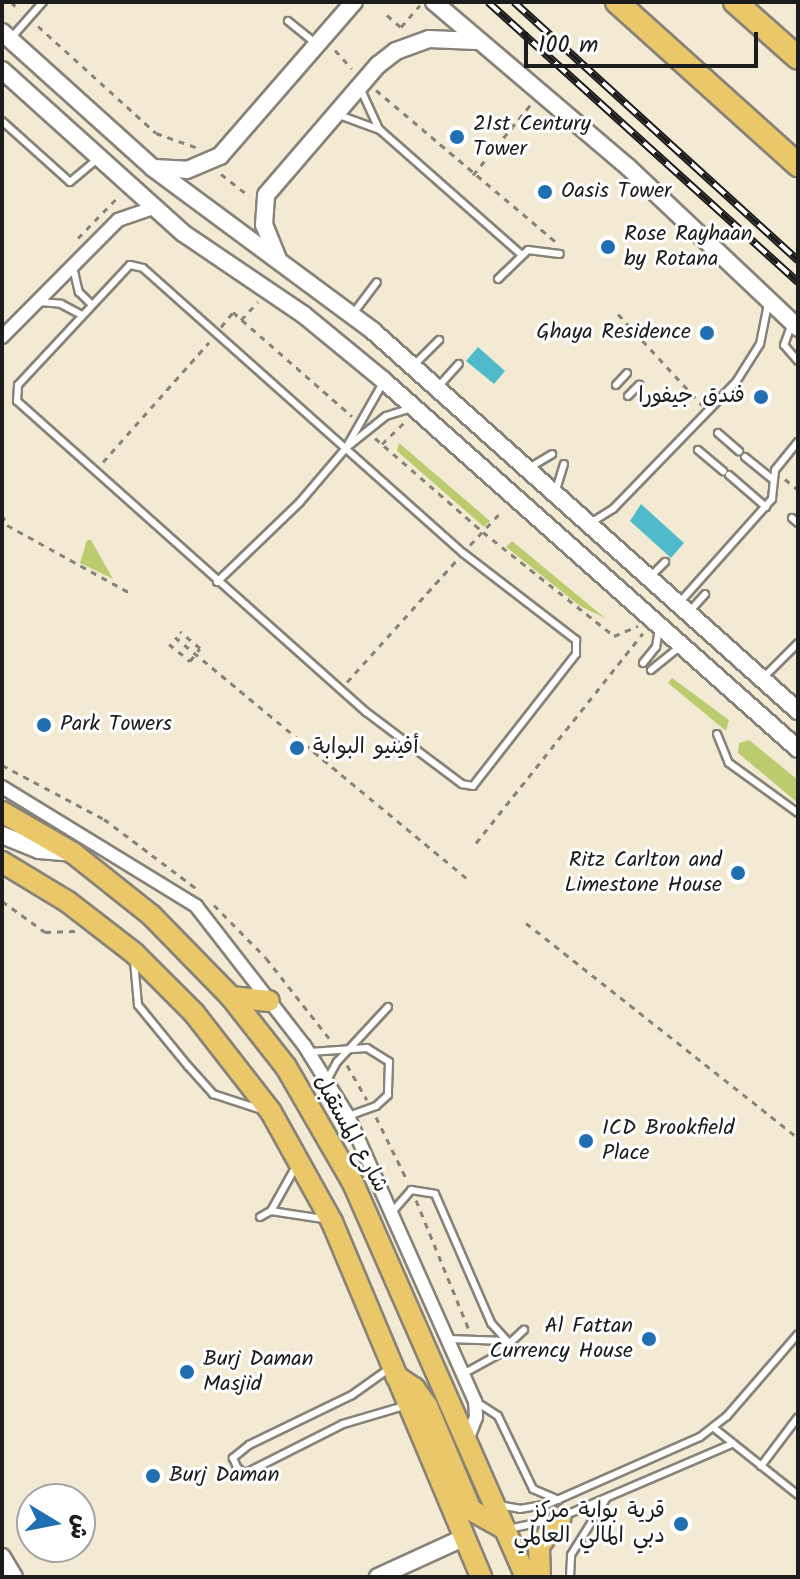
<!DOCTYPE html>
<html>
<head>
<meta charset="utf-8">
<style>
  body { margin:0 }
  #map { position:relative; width:800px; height:1579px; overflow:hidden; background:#f2ead3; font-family:Kalam,"Playpen Sans Arabic",sans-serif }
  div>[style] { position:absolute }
  .green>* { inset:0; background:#bbcc6f }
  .water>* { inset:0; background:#4fbbca }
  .path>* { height:3px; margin-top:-1.5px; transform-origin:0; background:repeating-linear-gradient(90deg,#878378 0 6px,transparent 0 12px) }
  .roads { filter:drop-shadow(2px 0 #878378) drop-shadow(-2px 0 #878378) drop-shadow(0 2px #878378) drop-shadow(0 -2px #878378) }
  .service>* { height:6px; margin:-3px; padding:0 3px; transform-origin:3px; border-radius:3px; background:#fff }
  .minor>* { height:12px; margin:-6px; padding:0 6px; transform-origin:6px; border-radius:6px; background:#fff }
  .tertiary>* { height:16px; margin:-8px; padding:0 8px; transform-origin:8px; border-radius:8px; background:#fff }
  .primary>* { height:20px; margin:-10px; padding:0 10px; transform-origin:10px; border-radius:10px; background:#eac769 }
  .motorway>* { height:22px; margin:-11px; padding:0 11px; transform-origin:11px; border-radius:11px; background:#eac769 }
  .rail>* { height:8px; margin-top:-4px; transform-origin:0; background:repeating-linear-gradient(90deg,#fff 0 15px,#1c1c1c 0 30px); box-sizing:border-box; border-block:2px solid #1c1c1c }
  .dots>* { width:22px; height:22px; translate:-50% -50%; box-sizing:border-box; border:4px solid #fff; border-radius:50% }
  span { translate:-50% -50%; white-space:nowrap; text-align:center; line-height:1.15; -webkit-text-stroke:6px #fff; paint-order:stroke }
  .poi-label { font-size:22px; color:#1c1c1c }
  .left { translate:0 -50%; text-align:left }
  .right { translate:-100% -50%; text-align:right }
  .street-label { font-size:22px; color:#1c1c1c }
  .frame { position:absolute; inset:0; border:4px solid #1c1c1c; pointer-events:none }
  .north { position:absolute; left:16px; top:1483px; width:80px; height:80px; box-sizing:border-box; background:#fff; border:2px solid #a4a4a4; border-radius:50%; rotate:100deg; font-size:22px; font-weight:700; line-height:32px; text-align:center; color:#1c1c1c }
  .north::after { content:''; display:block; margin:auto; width:28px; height:36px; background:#1f6fb2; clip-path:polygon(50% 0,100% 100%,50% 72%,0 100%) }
  .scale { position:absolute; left:524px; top:32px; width:234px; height:36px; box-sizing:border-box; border:4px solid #1c1c1c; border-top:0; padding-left:10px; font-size:24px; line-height:28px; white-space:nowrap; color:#1c1c1c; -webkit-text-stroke:6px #fff; paint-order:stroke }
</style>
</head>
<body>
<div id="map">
  <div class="green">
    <div style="clip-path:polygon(399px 443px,490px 521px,484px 527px,397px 451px)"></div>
    <div style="clip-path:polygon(87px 540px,91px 540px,113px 579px,80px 563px)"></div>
    <div style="clip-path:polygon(512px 541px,605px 618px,580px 606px,506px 547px)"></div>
    <div style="clip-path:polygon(672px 678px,729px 720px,726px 731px,668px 683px)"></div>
    <div style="clip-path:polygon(749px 740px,798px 780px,798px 803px,738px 753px,739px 743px)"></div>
  </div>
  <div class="water">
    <div style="clip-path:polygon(478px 347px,505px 371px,494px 384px,466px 361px)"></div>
    <div style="clip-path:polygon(641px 504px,684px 543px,671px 558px,630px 521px)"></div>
  </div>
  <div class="path">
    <div style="left:11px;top:2px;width:12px;rotate:42deg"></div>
    <div style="left:387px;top:15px;width:18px;rotate:41deg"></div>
    <div style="left:401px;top:27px;width:29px;rotate:-49deg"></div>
    <div style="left:38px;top:26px;width:159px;rotate:42.2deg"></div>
    <div style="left:156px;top:133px;width:45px;rotate:19.7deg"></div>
    <div style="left:335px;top:50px;width:25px;rotate:48deg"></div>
    <div style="left:376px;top:90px;width:237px;rotate:40.2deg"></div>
    <div style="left:221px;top:174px;width:36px;rotate:38deg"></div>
    <div style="left:473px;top:175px;width:93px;rotate:-50.7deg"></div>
    <div style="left:78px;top:238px;width:60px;rotate:-45.7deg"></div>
    <div style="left:618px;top:314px;width:124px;rotate:47.3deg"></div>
    <div style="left:241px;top:320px;width:25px;rotate:-47deg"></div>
    <div style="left:221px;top:327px;width:19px;rotate:-51deg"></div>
    <div style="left:233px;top:312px;width:158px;rotate:41.2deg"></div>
    <div style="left:375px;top:438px;width:143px;rotate:41deg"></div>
    <div style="left:483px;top:532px;width:167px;rotate:38.4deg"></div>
    <div style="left:614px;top:636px;width:26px;rotate:-23deg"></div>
    <div style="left:382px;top:444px;width:32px;rotate:-44deg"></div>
    <div style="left:103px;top:462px;width:160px;rotate:-48.5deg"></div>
    <div style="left:785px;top:479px;width:17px;rotate:40deg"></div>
    <div style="left:2px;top:515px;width:11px;rotate:63deg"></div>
    <div style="left:7px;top:525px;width:141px;rotate:28.9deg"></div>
    <div style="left:470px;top:545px;width:48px;rotate:-46.7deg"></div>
    <div style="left:175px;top:637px;width:383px;rotate:39.6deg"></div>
    <div style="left:169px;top:644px;width:27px;rotate:39deg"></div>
    <div style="left:190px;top:661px;width:16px;rotate:-52deg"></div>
    <div style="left:200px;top:648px;width:26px;rotate:-140deg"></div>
    <div style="left:347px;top:682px;width:164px;rotate:-48deg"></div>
    <div style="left:2px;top:765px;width:115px;rotate:27.9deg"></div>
    <div style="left:104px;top:819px;width:116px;rotate:37deg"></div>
    <div style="left:476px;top:843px;width:268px;rotate:-51.5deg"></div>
    <div style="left:2px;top:901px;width:53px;rotate:35.8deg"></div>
    <div style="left:45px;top:932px;width:31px;rotate:-2deg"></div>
    <div style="left:214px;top:905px;width:74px;rotate:45.5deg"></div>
    <div style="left:266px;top:958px;width:107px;rotate:51.8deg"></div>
    <div style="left:526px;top:923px;width:347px;rotate:38.3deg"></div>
    <div style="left:347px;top:1065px;width:40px;rotate:60.3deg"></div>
    <div style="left:376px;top:1117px;width:72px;rotate:63.8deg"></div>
    <div style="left:416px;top:1200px;width:140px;rotate:67.8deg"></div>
  </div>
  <div class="roads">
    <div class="service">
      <div style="left:288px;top:21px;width:36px;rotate:39deg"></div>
      <div style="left:12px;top:37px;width:47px;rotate:-48.5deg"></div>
      <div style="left:361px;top:90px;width:41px;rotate:65.3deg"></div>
      <div style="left:339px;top:115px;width:44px;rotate:20.1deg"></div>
      <div style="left:380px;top:130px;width:189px;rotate:41.4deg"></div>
      <div style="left:2px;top:121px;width:91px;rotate:41.9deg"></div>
      <div style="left:70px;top:182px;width:35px;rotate:-40deg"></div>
      <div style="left:130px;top:265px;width:13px;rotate:13deg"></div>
      <div style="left:143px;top:268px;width:429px;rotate:41.7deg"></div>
      <div style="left:463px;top:553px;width:143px;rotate:37.6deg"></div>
      <div style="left:576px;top:640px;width:14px;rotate:90deg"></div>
      <div style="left:576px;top:654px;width:167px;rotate:128deg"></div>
      <div style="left:473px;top:786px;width:11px;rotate:-170deg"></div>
      <div style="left:462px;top:784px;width:120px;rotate:-143.1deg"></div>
      <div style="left:366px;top:712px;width:467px;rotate:-138.3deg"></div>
      <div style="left:17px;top:401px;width:16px;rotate:-86deg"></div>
      <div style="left:18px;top:385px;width:164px;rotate:-47deg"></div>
      <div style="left:73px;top:267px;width:26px;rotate:77deg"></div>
      <div style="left:79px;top:292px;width:18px;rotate:45deg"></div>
      <div style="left:498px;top:279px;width:42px;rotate:-44deg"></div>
      <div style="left:528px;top:250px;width:32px;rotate:7deg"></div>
      <div style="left:40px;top:302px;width:21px;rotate:5deg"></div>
      <div style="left:61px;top:304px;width:24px;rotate:28deg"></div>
      <div style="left:352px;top:315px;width:41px;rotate:-52.9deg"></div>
      <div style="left:791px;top:326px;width:20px;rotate:110deg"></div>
      <div style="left:784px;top:345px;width:21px;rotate:49deg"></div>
      <div style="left:413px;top:366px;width:37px;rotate:-45deg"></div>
      <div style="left:616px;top:385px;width:16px;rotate:-47deg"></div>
      <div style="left:438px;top:387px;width:31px;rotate:-48deg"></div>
      <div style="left:628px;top:396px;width:16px;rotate:-45deg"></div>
      <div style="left:718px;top:433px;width:28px;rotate:41deg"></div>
      <div style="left:346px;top:448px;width:51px;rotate:-38.7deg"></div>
      <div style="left:386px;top:416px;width:24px;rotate:-17deg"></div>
      <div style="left:698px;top:450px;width:33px;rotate:40deg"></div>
      <div style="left:745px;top:457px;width:36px;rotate:39deg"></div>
      <div style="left:529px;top:468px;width:27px;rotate:-31deg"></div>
      <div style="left:729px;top:475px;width:49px;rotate:40.9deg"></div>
      <div style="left:556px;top:490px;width:27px;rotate:-73deg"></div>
      <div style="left:792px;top:518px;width:8px;rotate:40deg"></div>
      <div style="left:592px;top:522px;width:25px;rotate:-32deg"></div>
      <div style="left:613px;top:509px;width:177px;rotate:-45.9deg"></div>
      <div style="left:736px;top:382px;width:45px;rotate:-57.7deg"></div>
      <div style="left:760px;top:344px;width:41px;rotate:-78.7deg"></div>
      <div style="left:651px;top:576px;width:20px;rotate:-45deg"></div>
      <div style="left:217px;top:582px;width:115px;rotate:-43.9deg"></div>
      <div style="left:300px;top:502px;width:71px;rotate:-49.6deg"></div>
      <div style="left:346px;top:448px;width:75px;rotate:-60.4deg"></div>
      <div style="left:680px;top:602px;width:138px;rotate:-48.2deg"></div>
      <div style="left:772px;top:499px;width:29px;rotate:-84deg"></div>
      <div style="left:775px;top:470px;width:36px;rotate:-51deg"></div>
      <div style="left:689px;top:612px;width:24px;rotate:-48deg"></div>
      <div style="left:643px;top:663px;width:21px;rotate:-51deg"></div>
      <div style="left:656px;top:647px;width:18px;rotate:-81deg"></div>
      <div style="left:651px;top:670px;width:35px;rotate:-39deg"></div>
      <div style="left:764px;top:677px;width:48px;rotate:-45deg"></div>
      <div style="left:717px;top:734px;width:31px;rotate:68deg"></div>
      <div style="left:729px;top:763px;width:85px;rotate:35.9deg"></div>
      <div style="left:134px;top:961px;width:44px;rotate:84.8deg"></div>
      <div style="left:138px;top:1005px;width:79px;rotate:50.7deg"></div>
      <div style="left:188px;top:1066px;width:38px;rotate:48deg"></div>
      <div style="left:213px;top:1094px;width:52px;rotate:18.1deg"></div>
      <div style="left:310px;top:1052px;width:57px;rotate:-4deg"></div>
      <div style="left:367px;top:1048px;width:26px;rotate:32deg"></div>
      <div style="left:389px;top:1062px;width:33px;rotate:92deg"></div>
      <div style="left:388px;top:1095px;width:16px;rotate:137deg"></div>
      <div style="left:376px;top:1106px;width:30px;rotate:160deg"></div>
      <div style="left:327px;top:1080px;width:21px;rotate:-61deg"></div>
      <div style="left:337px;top:1062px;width:75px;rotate:-47.2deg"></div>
      <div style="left:271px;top:1211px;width:53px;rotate:8.7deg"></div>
      <div style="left:393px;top:1211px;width:28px;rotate:-49deg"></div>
      <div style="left:411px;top:1190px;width:24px;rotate:9deg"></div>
      <div style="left:435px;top:1194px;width:141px;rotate:66.5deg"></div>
      <div style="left:491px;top:1323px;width:24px;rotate:48deg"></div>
      <div style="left:260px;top:1217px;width:13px;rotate:-29deg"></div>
      <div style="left:271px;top:1211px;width:51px;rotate:-60.9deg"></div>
      <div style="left:448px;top:1339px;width:59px;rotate:1.9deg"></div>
      <div style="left:390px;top:1368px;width:47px;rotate:144.6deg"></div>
      <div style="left:352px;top:1395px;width:114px;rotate:154.1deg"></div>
      <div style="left:249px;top:1445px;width:21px;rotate:141deg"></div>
      <div style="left:233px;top:1458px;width:10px;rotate:66deg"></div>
      <div style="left:237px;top:1467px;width:10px;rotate:45deg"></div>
      <div style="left:244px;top:1474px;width:111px;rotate:-26.8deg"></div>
      <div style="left:343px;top:1424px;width:64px;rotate:-16.4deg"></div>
      <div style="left:463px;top:1374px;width:39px;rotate:-29deg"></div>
      <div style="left:497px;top:1355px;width:37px;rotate:-43deg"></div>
      <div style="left:475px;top:1401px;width:27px;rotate:33deg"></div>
      <div style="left:498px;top:1416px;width:81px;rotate:64.4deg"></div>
      <div style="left:533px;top:1489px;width:28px;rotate:23deg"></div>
      <div style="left:714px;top:1428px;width:107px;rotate:38.6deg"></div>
      <div style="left:761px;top:1466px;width:61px;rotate:-52.9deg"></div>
      <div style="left:498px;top:1505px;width:22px;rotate:10deg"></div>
      <div style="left:520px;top:1509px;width:28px;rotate:-10deg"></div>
      <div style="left:548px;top:1504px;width:166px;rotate:-23.8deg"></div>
      <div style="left:700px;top:1437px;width:34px;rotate:-38deg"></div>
      <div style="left:727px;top:1416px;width:108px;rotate:-49.1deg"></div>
      <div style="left:566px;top:1515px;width:181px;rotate:-23.2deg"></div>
      <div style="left:508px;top:1529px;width:44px;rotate:-11.8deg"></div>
      <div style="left:570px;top:1577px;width:22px;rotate:-87deg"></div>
      <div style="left:571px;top:1555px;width:66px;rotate:-58deg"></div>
    </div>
    <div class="minor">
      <div style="left:2px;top:337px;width:165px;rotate:-45.2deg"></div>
      <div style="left:118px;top:220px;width:36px;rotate:-19deg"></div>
      <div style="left:2px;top:787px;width:228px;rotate:31.5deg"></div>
      <div style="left:196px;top:906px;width:176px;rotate:52.2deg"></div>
      <div style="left:304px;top:1045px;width:84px;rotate:58.2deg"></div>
      <div style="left:348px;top:1116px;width:312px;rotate:66deg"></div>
      <div style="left:475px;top:1401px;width:16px;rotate:86deg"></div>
      <div style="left:476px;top:1417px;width:28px;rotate:111deg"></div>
    </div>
    <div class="tertiary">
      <div style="left:434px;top:2px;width:255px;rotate:40.4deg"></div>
      <div style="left:628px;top:167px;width:234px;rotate:43.4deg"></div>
      <div style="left:2px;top:32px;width:203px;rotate:42deg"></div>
      <div style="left:153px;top:168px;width:274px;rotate:36.5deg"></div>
      <div style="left:373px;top:331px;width:570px;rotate:41.8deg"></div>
      <div style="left:2px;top:70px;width:244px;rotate:42deg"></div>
      <div style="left:183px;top:233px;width:146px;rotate:34.1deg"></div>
      <div style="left:304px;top:315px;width:102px;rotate:39.4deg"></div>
      <div style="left:383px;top:380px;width:555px;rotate:41.64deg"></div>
      <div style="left:154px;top:168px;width:33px;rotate:3deg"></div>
      <div style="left:187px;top:170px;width:36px;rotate:-23deg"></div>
      <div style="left:220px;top:156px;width:204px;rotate:-49deg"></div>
      <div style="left:278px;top:259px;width:37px;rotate:-112deg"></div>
      <div style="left:264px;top:225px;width:30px;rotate:-86deg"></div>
      <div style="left:266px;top:195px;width:172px;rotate:-49.3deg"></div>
      <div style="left:378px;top:65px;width:23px;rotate:-38deg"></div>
      <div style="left:396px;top:51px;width:35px;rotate:-20deg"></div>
      <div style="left:429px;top:39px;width:47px;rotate:2.4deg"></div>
      <div style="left:2px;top:835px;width:40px;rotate:22deg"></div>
      <div style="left:39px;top:850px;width:33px;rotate:5deg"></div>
      <div style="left:2px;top:1557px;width:23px;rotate:59deg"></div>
      <div style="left:378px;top:1577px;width:94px;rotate:-24.6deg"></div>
    </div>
    <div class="primary">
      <div style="left:2px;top:812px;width:82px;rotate:30deg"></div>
      <div style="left:73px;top:853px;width:100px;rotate:38.5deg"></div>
      <div style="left:151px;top:915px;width:115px;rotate:45.7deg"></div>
      <div style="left:231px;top:997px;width:89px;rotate:51.8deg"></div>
      <div style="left:286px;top:1067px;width:134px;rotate:60deg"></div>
      <div style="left:353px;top:1183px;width:430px;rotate:66.3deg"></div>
      <div style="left:2px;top:862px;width:77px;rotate:31.2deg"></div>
      <div style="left:68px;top:902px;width:83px;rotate:37.7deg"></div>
      <div style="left:134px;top:953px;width:85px;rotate:45deg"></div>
      <div style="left:194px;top:1013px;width:125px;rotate:52.1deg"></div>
      <div style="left:271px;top:1112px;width:126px;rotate:61deg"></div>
      <div style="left:332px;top:1222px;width:385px;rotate:67.2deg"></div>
      <div style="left:231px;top:997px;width:38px;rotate:6deg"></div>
      <div style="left:396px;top:1376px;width:22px;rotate:34deg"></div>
      <div style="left:414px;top:1388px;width:22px;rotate:54deg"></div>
      <div style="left:427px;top:1406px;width:113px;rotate:67.1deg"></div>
      <div style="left:471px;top:1510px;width:38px;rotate:29deg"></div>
      <div style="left:540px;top:1577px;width:31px;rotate:-92deg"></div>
      <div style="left:539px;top:1546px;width:36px;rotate:-53deg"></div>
    </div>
    <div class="motorway">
      <div style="left:617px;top:2px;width:244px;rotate:42deg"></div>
      <div style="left:735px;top:2px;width:84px;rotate:41.6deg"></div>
    </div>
  </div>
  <div class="rail">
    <div style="left:488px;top:2px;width:418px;rotate:42.1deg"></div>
    <div style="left:514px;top:2px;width:384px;rotate:42.3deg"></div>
  </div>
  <div class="dots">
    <div style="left:457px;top:137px;background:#1f6fb2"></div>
    <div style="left:545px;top:192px;background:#1f6fb2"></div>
    <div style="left:608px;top:247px;background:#1f6fb2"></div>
    <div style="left:707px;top:333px;background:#1f6fb2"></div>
    <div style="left:761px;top:397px;background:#1f6fb2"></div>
    <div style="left:44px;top:725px;background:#1f6fb2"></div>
    <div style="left:297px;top:748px;background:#1f6fb2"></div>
    <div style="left:738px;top:873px;background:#1f6fb2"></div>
    <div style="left:586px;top:1141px;background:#1f6fb2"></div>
    <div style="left:649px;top:1339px;background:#1f6fb2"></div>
    <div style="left:187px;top:1372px;background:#1f6fb2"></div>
    <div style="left:153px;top:1476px;background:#1f6fb2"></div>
    <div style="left:681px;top:1524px;background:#1f6fb2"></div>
  </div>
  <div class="poi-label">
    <span class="left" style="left:473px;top:137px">21st Century<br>Tower</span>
    <span class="left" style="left:561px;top:192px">Oasis Tower</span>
    <span class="left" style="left:624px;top:247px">Rose Rayhaan<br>by Rotana</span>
    <span class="right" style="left:691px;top:333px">Ghaya Residence</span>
    <span class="right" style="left:745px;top:397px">فندق جيفورا</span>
    <span class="left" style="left:60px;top:725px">Park Towers</span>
    <span class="left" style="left:313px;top:748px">أفينيو البوابة</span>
    <span class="right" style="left:722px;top:873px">Ritz Carlton and<br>Limestone House</span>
    <span class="left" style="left:602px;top:1141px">ICD Brookfield<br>Place</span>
    <span class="right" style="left:633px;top:1339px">Al Fattan<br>Currency House</span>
    <span class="left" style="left:203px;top:1372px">Burj Daman<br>Masjid</span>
    <span class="left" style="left:169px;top:1476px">Burj Daman</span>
    <span class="right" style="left:665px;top:1524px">قرية بوابة مركز<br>دبي المالي العالمي</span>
  </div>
  <div class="street-label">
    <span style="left:350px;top:1134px;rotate:61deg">شارع المستقبل</span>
  </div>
  <div class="frame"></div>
  <div class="north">ش</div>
  <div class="scale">100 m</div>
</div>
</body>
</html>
